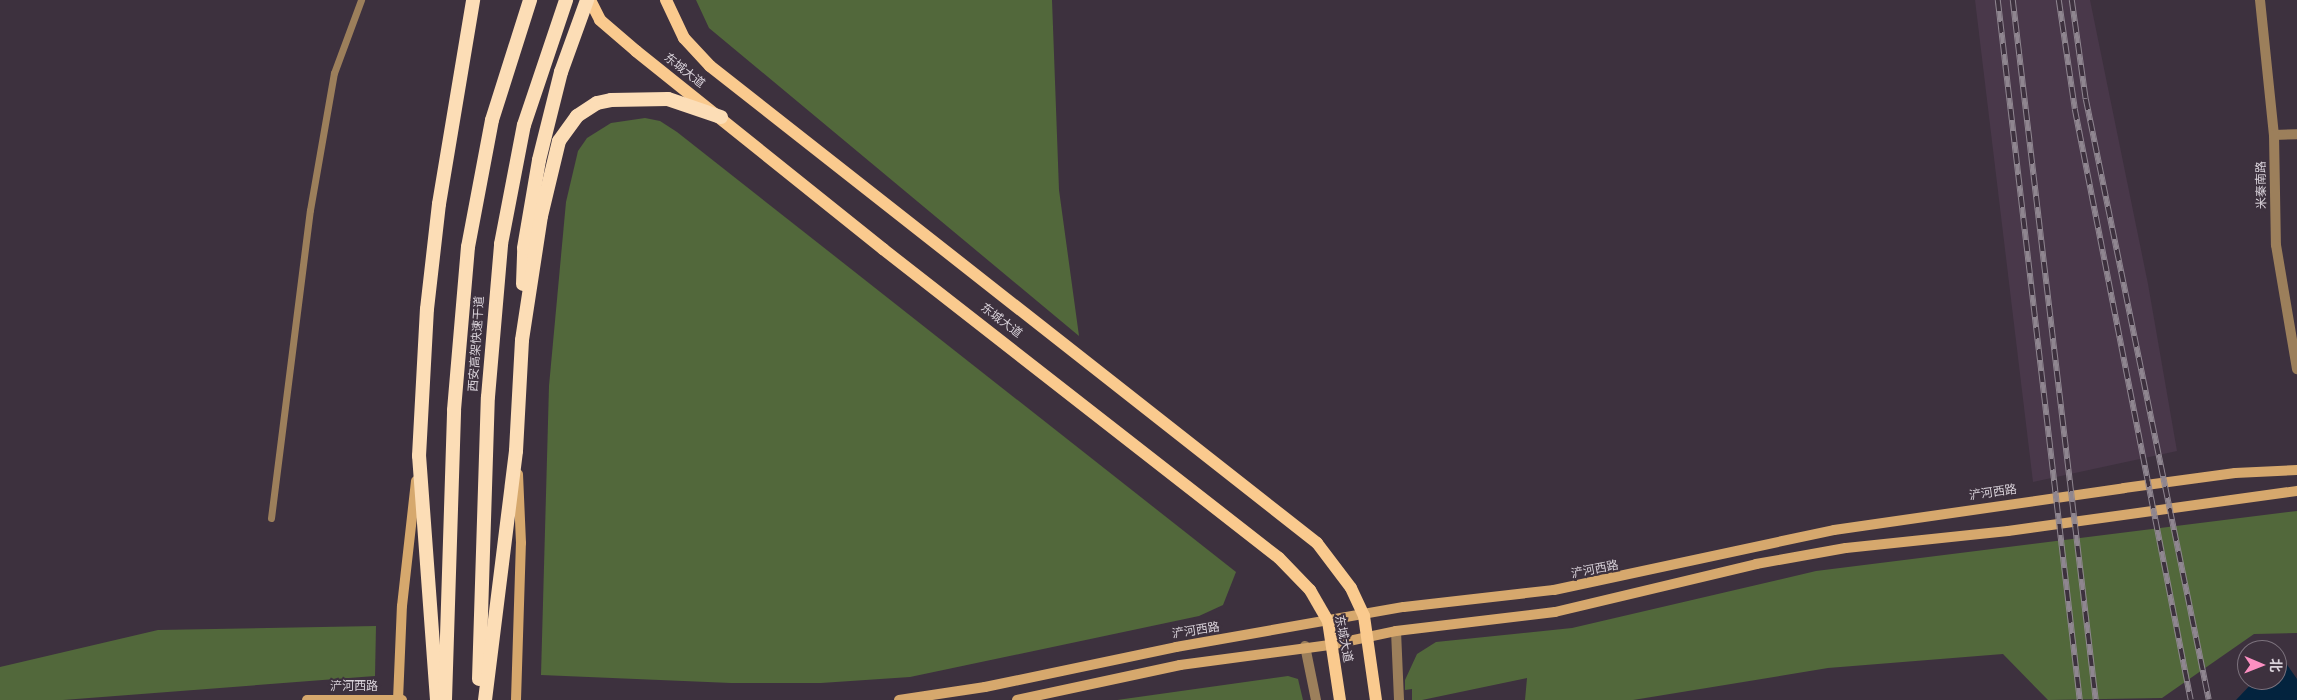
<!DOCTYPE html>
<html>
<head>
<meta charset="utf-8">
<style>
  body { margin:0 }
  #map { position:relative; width:2297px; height:700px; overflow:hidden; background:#3d313e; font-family:"DM Sans","Noto Sans SC",sans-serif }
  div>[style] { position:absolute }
  .built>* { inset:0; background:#49384a }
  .green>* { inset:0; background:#52683b }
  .water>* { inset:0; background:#03233e }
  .service>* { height:7px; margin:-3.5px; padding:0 3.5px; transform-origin:3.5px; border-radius:3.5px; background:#9c7f5b }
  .minor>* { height:10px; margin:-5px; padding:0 5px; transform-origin:5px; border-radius:5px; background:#9c7f5b }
  .tertiary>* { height:10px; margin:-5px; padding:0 5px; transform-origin:5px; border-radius:5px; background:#9c7f5b }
  .secondary>* { height:10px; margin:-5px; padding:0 5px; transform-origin:5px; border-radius:5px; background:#d6a86d }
  .primary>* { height:12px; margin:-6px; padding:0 6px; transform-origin:6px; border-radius:6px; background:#faca8e }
  .trunk>* { height:14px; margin:-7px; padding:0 7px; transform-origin:7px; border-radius:7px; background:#fcddb6 }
  .rail>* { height:5.5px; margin-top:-2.75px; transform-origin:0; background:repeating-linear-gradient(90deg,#3d313e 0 11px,#8f8690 0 22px); box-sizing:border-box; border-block:1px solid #8f8690 }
  .secondary-bridge>* { height:10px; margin:-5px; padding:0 5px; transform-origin:5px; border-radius:5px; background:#d6a86d }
  span { translate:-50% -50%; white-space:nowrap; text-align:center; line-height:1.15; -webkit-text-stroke:4px #3d313e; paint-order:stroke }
  .street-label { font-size:12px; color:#dad3db }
  .north { position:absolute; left:2237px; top:640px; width:50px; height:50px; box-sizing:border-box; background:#3d313e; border:1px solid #7c727d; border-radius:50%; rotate:91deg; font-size:14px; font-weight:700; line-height:20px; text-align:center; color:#dad3db }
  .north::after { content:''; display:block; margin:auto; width:18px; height:22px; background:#fc8fc2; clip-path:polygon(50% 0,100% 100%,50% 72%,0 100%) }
</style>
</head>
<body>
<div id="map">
  <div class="built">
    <div style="clip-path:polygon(1975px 0,2090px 0,2148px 284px,2177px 451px,2033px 482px)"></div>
  </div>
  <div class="green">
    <div style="clip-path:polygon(696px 0,1052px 0,1059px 190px,1079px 336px,709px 28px)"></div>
    <div style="clip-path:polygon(645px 118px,660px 121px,677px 132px,1236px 572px,1223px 605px,1199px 616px,910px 677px,821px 683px,731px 683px,541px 675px,549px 386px,566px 202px,578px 151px,587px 138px,611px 123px)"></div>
    <div style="clip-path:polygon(2297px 511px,2297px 633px,2254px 634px,2162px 698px,2048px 700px,2003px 654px,1828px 668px,1633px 700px,1525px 700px,1527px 678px,1422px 700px,1412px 700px,1412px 689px,1405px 690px,1405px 680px,1417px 654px,1436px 642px,1572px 628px,1816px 571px)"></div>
    <div style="clip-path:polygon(376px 626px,375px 676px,63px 700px,0 700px,0 667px,158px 630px)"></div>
    <div style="clip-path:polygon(1288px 676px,1298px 679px,1303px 700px,1117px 700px)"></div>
  </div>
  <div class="water">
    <div style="clip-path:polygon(2281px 656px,2297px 679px,2297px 700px,2236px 700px,2255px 680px,2277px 680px,2277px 660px)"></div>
  </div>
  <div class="service">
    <div style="left:271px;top:518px;width:310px;rotate:-82.8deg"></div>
    <div style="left:310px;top:210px;width:139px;rotate:-80.1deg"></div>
    <div style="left:334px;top:73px;width:78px;rotate:-69.7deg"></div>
  </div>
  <div class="minor">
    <div style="left:2274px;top:135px;width:23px;rotate:-2deg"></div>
  </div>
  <div class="tertiary">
    <div style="left:2260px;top:0;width:136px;rotate:84.1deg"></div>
    <div style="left:2274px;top:135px;width:110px;rotate:89deg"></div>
    <div style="left:2276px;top:245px;width:126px;rotate:80.4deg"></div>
    <div style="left:1396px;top:631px;width:69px;rotate:87.5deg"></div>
    <div style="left:1305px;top:646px;width:55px;rotate:78.5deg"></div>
  </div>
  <div class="secondary">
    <div style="left:402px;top:606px;width:126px;rotate:-83.6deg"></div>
    <div style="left:307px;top:700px;width:95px"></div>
    <div style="left:516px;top:700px;width:157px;rotate:-88.2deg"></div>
    <div style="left:521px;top:543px;width:69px;rotate:-92.5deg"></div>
    <div style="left:899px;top:700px;width:87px;rotate:-8.6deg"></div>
    <div style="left:985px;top:687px;width:195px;rotate:-11.8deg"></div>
    <div style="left:1176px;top:647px;width:231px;rotate:-10deg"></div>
    <div style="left:1404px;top:607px;width:151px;rotate:-6.5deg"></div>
    <div style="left:1554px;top:590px;width:286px;rotate:-12.1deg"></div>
    <div style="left:1834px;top:530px;width:293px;rotate:-8.2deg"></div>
    <div style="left:2124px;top:488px;width:112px;rotate:-7.7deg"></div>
    <div style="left:2235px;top:473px;width:62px;rotate:-2.8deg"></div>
    <div style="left:1017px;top:700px;width:167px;rotate:-12.1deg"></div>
    <div style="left:1180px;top:665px;width:151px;rotate:-7.6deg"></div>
    <div style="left:1330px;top:645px;width:67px;rotate:-12deg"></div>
    <div style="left:1396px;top:631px;width:160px;rotate:-6.8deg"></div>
    <div style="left:1555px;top:612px;width:207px;rotate:-13.4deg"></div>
    <div style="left:1756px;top:564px;width:91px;rotate:-10.1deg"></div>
    <div style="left:1846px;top:548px;width:163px;rotate:-6deg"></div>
    <div style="left:2008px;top:531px;width:292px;rotate:-7.9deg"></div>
  </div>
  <div class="primary">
    <div style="left:590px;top:0;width:22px;rotate:63deg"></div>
    <div style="left:600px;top:20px;width:48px;rotate:40.7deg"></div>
    <div style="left:636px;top:51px;width:317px;rotate:38.7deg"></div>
    <div style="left:883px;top:249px;width:502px;rotate:37.97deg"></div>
    <div style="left:1279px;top:558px;width:45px;rotate:45.9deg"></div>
    <div style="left:1310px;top:590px;width:36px;rotate:60deg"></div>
    <div style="left:1328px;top:621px;width:80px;rotate:81.4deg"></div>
    <div style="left:666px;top:0;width:42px;rotate:64.7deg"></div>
    <div style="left:684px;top:38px;width:38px;rotate:47deg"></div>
    <div style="left:710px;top:66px;width:772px;rotate:38.16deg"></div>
    <div style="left:1317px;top:543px;width:56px;rotate:52.9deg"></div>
    <div style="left:1351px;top:588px;width:31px;rotate:65deg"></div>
    <div style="left:1364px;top:616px;width:85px;rotate:81.9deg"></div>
  </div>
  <div class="trunk">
    <div style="left:523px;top:284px;width:36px;rotate:-88deg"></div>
    <div style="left:524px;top:248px;width:89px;rotate:-80.3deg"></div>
    <div style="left:539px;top:160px;width:91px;rotate:-76deg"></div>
    <div style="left:561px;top:72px;width:77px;rotate:-70.1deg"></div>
    <div style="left:479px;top:679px;width:282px;rotate:-88.2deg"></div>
    <div style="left:488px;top:397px;width:154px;rotate:-85.1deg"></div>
    <div style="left:501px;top:244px;width:121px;rotate:-79.1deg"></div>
    <div style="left:524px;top:125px;width:132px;rotate:-71.4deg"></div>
    <div style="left:437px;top:700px;width:245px;rotate:-94.2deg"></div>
    <div style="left:419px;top:456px;width:147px;rotate:-86.9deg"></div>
    <div style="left:427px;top:309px;width:106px;rotate:-83.5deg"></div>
    <div style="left:439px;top:204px;width:207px;rotate:-80.5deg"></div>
    <div style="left:445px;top:700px;width:290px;rotate:-88.2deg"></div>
    <div style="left:454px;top:410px;width:164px;rotate:-85.1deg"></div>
    <div style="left:468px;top:247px;width:129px;rotate:-79.3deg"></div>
    <div style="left:492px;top:120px;width:126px;rotate:-72.4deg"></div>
    <div style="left:485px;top:700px;width:251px;rotate:-82.9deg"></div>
    <div style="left:516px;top:451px;width:111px;rotate:-86.9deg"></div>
    <div style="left:522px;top:340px;width:125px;rotate:-81.3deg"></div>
    <div style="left:541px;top:216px;width:77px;rotate:-76.5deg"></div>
    <div style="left:559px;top:141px;width:31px;rotate:-54deg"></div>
    <div style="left:577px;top:116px;width:24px;rotate:-33deg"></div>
    <div style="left:597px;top:103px;width:14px;rotate:-12deg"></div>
    <div style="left:611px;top:100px;width:57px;rotate:-1deg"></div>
    <div style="left:668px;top:99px;width:56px;rotate:18.8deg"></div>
  </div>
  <div class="rail">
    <div style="left:1998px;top:0;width:705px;rotate:83.32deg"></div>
    <div style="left:2013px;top:0;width:705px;rotate:83.24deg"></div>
    <div style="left:2059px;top:0;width:110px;rotate:81.6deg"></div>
    <div style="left:2075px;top:109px;width:602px;rotate:78.9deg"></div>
    <div style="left:2072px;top:0;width:100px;rotate:82deg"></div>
    <div style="left:2086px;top:99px;width:613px;rotate:78.43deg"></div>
  </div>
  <div class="secondary-bridge">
    <div style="left:398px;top:700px;width:94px;rotate:-87.6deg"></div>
  </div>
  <div class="street-label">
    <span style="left:684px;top:71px;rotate:38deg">东城大道</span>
    <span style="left:2262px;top:185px;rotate:-91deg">米秦南路</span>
    <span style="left:1001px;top:321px;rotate:37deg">东城大道</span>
    <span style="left:477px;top:344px;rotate:-86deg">西安高架快速干道</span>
    <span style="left:1993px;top:493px;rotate:-8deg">浐河西路</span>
    <span style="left:1595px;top:570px;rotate:-11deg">浐河西路</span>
    <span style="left:1196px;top:631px;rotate:-9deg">浐河西路</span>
    <span style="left:1343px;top:639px;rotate:79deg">东城大道</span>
    <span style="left:354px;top:687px">浐河西路</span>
  </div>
  <div class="north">北</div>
</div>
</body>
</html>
